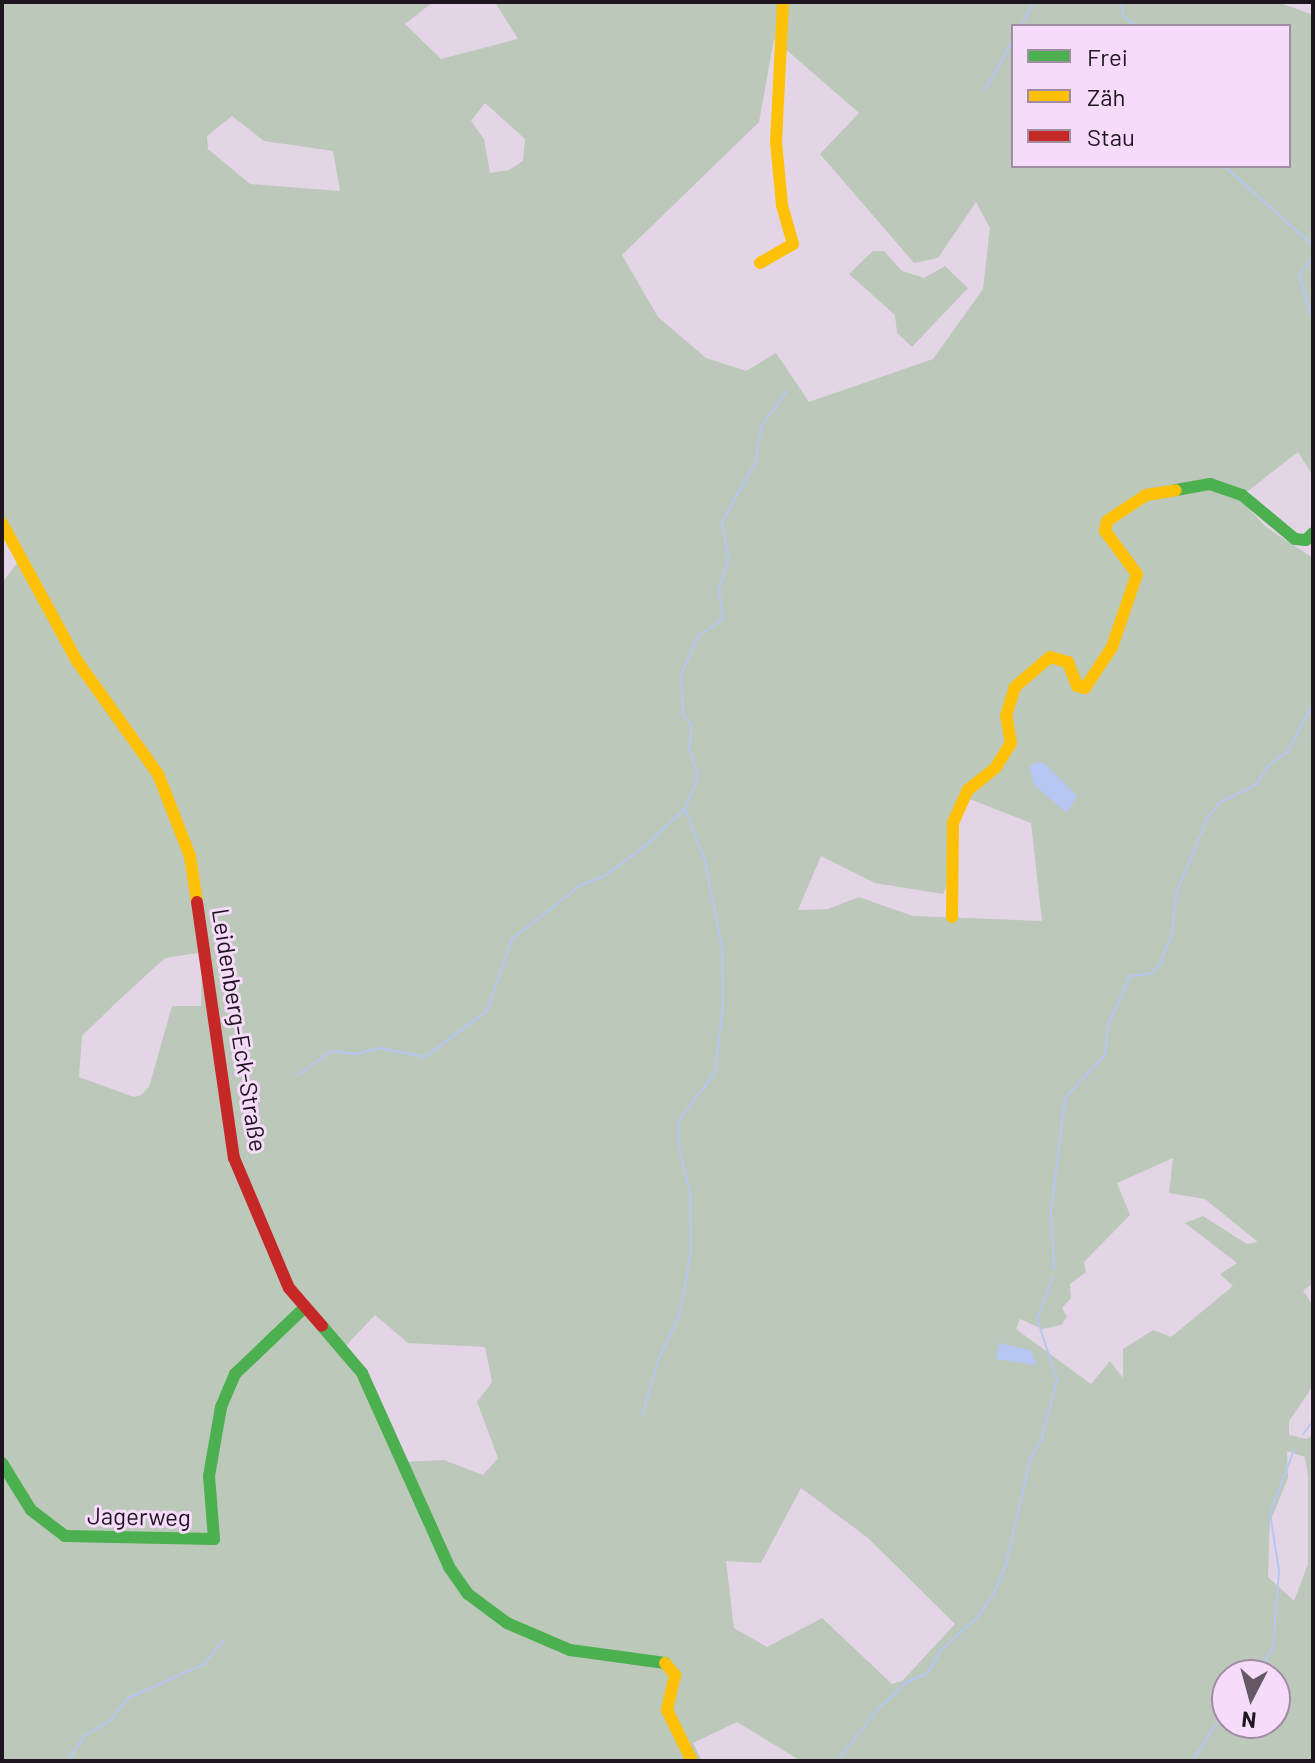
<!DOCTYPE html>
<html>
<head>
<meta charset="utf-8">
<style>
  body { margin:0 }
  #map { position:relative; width:1315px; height:1763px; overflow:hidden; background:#e4d5e6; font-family:Barlow,sans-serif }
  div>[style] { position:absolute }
  .green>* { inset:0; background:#bcc8ba }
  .water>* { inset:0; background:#b6c7f3 }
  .stream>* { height:2px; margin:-1px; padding:0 1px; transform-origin:1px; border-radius:1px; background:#b6c7f3 }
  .fast>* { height:12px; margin:-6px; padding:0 6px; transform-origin:6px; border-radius:6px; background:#4caf50 }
  .slow>* { height:12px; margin:-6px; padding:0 6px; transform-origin:6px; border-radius:6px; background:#ffc107 }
  .jam>* { height:12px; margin:-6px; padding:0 6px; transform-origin:6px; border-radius:6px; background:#c62828 }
  span { translate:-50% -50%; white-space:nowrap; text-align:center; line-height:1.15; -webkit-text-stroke:6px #f6dbfa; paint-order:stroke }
  .street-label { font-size:24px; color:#1f1520 }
  .frame { position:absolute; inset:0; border:4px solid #1f1520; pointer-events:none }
  .legend { position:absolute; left:1011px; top:24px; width:280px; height:144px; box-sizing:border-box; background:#f6dbfa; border:2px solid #a08ca3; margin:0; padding:10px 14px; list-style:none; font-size:24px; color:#1f1520 }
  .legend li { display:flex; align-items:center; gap:16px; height:40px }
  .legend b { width:40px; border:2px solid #a08ca3 }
  .north { position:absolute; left:1211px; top:1659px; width:80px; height:80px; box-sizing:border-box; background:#f6dbfa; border:2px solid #a08ca3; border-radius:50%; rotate:186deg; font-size:22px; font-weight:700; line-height:32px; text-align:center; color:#1f1520 }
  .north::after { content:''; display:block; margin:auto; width:28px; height:36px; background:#645865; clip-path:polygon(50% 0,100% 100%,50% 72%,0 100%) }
</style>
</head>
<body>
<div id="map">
  <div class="green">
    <div style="clip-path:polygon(evenodd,2px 2px,433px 2px,405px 24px,441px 59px,518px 39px,495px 2px,1278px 2px,1313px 15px,1313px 476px,1298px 452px,1239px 498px,1266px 527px,1313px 558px,1313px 1283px,1303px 1291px,1313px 1305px,1313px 1386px,1289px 1421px,1289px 1435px,1307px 1439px,1313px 1434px,1313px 1761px,801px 1761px,737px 1722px,693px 1743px,702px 1761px,2px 1761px,2px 583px,23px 555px,2px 513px,2px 2px,1013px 26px,1289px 26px,1289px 166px,1013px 166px,1013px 26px,2px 2px,774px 39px,859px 113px,820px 154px,914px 263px,938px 258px,976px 202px,990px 228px,983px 289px,933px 359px,809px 402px,776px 353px,746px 371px,706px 358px,658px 317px,622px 255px,759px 122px,774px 39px,2px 2px,485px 103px,525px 139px,523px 161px,509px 170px,490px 173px,484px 139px,471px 121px,485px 103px,2px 2px,232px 116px,264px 141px,333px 151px,340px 191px,250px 184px,208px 149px,207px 136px,232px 116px,2px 2px,967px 798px,1031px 823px,1042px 921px,913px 916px,859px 897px,828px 909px,798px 910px,821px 856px,875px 883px,943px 894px,952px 872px,953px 826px,967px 798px,2px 2px,210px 951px,202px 963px,201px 1006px,172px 1006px,149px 1087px,141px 1095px,134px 1097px,79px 1077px,82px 1036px,118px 1001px,165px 958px,210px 951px,2px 2px,1173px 1158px,1169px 1193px,1205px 1199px,1258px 1242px,1247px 1244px,1203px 1216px,1185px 1223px,1237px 1263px,1220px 1274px,1233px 1286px,1171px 1337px,1153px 1330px,1123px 1349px,1123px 1378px,1110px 1361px,1091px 1384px,1016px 1329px,1020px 1319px,1042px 1329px,1061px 1325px,1067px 1317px,1062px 1308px,1071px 1298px,1070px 1284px,1086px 1272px,1084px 1262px,1130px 1215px,1117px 1183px,1173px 1158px,2px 2px,375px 1315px,408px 1343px,485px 1347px,492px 1382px,477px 1402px,498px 1458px,483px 1475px,444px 1460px,401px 1462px,365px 1388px,339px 1353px,375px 1315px,2px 2px,1287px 1451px,1305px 1457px,1308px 1476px,1308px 1564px,1294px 1601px,1268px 1577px,1270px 1522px,1288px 1478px,1287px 1451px,2px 2px,801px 1488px,868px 1538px,955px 1624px,902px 1681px,892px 1684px,822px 1618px,767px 1647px,734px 1628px,726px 1561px,761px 1563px,801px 1488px,2px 2px,1227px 1675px,1275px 1675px,1275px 1723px,1227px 1723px,1227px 1675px)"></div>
    <div style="clip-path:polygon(873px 251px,884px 251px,902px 271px,924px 278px,945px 266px,968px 288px,912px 347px,897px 333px,895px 315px,849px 274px)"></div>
  </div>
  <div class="water">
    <div style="clip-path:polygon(1036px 762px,1044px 763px,1077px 796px,1067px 813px,1034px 785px,1029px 767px)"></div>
    <div style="clip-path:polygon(999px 1343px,1032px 1351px,1036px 1365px,996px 1359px)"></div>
  </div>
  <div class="stream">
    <div style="left:1121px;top:2px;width:15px;rotate:79deg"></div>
    <div style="left:1124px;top:17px;width:15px;rotate:37deg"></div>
    <div style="left:1021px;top:26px;width:27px;rotate:-62deg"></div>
    <div style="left:985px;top:90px;width:57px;rotate:-60.8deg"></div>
    <div style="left:1224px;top:166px;width:119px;rotate:41.6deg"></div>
    <div style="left:1313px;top:257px;width:23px;rotate:128deg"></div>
    <div style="left:1299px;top:275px;width:49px;rotate:73.4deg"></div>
    <div style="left:297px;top:1076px;width:42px;rotate:-36.3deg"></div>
    <div style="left:331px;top:1051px;width:26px;rotate:7deg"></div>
    <div style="left:357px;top:1054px;width:24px;rotate:-15deg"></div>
    <div style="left:380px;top:1048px;width:46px;rotate:11.3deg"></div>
    <div style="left:425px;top:1057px;width:77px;rotate:-36.6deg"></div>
    <div style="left:487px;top:1011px;width:76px;rotate:-70.9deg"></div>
    <div style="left:512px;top:939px;width:88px;rotate:-38deg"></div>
    <div style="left:581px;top:885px;width:23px;rotate:-20deg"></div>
    <div style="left:603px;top:877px;width:52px;rotate:-36.4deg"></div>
    <div style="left:645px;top:846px;width:54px;rotate:-42.8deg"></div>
    <div style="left:1054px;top:1269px;width:58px;rotate:-93deg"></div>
    <div style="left:1051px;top:1211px;width:114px;rotate:-82.9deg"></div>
    <div style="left:1065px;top:1098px;width:59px;rotate:-47.1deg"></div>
    <div style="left:1105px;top:1055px;width:30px;rotate:-84deg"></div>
    <div style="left:1108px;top:1025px;width:54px;rotate:-65.8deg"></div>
    <div style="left:1130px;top:976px;width:20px;rotate:-6deg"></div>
    <div style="left:1150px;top:974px;width:12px;rotate:-42deg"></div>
    <div style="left:1159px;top:966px;width:35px;rotate:-68deg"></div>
    <div style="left:1172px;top:933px;width:39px;rotate:-84deg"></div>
    <div style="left:1176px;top:894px;width:81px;rotate:-67.5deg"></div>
    <div style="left:1207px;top:819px;width:20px;rotate:-53deg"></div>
    <div style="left:1219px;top:803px;width:41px;rotate:-25.9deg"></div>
    <div style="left:1256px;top:785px;width:22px;rotate:-58deg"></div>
    <div style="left:1268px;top:766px;width:24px;rotate:-36deg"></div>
    <div style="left:1287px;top:752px;width:54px;rotate:-61deg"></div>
    <div style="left:642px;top:1416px;width:60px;rotate:-73.7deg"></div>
    <div style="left:659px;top:1358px;width:47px;rotate:-64.5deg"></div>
    <div style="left:679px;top:1316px;width:65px;rotate:-79.4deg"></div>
    <div style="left:691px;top:1252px;width:59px;rotate:-91deg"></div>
    <div style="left:690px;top:1193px;width:45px;rotate:-104deg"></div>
    <div style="left:679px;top:1149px;width:29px;rotate:-90deg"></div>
    <div style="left:679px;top:1120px;width:59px;rotate:-52.5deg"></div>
    <div style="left:715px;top:1073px;width:67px;rotate:-83.2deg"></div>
    <div style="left:723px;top:1006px;width:58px;rotate:-91deg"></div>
    <div style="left:722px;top:948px;width:89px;rotate:-101.1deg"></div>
    <div style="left:705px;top:861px;width:56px;rotate:-111deg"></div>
    <div style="left:685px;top:809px;width:35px;rotate:-68deg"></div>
    <div style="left:698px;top:776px;width:29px;rotate:-108deg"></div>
    <div style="left:689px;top:748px;width:21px;rotate:-82deg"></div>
    <div style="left:692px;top:727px;width:16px;rotate:-125deg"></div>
    <div style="left:683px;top:714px;width:38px;rotate:-93deg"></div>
    <div style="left:681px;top:676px;width:43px;rotate:-67deg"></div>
    <div style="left:698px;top:636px;width:30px;rotate:-34deg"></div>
    <div style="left:723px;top:619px;width:30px;rotate:-98deg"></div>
    <div style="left:719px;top:589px;width:32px;rotate:-72deg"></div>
    <div style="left:729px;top:559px;width:38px;rotate:-101deg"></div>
    <div style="left:722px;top:522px;width:68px;rotate:-60.8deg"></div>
    <div style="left:755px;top:463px;width:39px;rotate:-80deg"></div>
    <div style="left:762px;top:425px;width:42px;rotate:-53.7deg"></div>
    <div style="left:1303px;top:1434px;width:16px;rotate:-52deg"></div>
    <div style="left:1255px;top:1675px;width:32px;rotate:-56deg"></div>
    <div style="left:1273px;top:1648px;width:77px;rotate:-85.5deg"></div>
    <div style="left:1279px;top:1571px;width:59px;rotate:-98.8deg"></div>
    <div style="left:1270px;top:1513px;width:67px;rotate:-69.1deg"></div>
    <div style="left:68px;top:1761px;width:30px;rotate:-57deg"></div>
    <div style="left:84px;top:1736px;width:30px;rotate:-30deg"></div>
    <div style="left:110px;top:1721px;width:29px;rotate:-52deg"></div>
    <div style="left:128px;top:1698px;width:83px;rotate:-24.1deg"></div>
    <div style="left:204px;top:1664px;width:31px;rotate:-50deg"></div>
    <div style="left:837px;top:1761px;width:69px;rotate:-51.5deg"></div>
    <div style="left:880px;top:1707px;width:37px;rotate:-43deg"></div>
    <div style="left:907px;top:1682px;width:23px;rotate:-23deg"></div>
    <div style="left:928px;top:1673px;width:26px;rotate:-61deg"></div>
    <div style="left:941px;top:1650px;width:47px;rotate:-41.5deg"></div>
    <div style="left:976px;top:1619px;width:29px;rotate:-55deg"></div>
    <div style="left:993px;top:1595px;width:34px;rotate:-67deg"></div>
    <div style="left:1006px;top:1564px;width:107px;rotate:-77deg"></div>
    <div style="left:1030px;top:1460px;width:25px;rotate:-61deg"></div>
    <div style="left:1042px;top:1438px;width:61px;rotate:-75.7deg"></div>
    <div style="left:1057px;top:1379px;width:63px;rotate:-108.4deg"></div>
    <div style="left:1037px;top:1319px;width:45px;rotate:-69.1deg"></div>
    <div style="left:1192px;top:1761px;width:64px;rotate:-56.6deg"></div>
  </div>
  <div class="fast">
    <div style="left:1176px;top:490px;width:35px;rotate:-10deg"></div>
    <div style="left:1210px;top:484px;width:34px;rotate:19deg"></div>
    <div style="left:1242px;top:495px;width:69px;rotate:39.7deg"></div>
    <div style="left:1295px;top:539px;width:11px;rotate:5deg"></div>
    <div style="left:1306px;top:540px;width:10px;rotate:-45deg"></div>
    <div style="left:322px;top:1326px;width:62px;rotate:49.6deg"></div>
    <div style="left:362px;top:1373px;width:213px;rotate:65.8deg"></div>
    <div style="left:449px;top:1567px;width:33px;rotate:55deg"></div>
    <div style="left:468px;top:1594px;width:49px;rotate:36.6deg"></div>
    <div style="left:507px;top:1623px;width:69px;rotate:23.2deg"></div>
    <div style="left:570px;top:1650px;width:96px;rotate:7.8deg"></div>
    <div style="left:2px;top:1463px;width:55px;rotate:58.3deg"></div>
    <div style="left:31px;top:1510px;width:43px;rotate:37.4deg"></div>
    <div style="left:65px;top:1536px;width:149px;rotate:1.2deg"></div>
    <div style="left:214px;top:1539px;width:63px;rotate:-94.5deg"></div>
    <div style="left:209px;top:1476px;width:70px;rotate:-80.1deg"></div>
    <div style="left:221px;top:1407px;width:36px;rotate:-67deg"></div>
    <div style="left:235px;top:1374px;width:97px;rotate:-43.7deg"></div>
  </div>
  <div class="slow">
    <div style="left:760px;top:263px;width:38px;rotate:-30deg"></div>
    <div style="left:793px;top:244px;width:41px;rotate:-105.8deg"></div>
    <div style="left:782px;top:205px;width:63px;rotate:-95.4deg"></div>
    <div style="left:776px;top:142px;width:140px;rotate:-87.1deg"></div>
    <div style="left:2px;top:523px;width:157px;rotate:61.5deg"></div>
    <div style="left:77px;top:661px;width:139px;rotate:54.4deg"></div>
    <div style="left:158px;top:774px;width:88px;rotate:68.7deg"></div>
    <div style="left:190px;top:856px;width:47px;rotate:81.3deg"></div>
    <div style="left:952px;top:917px;width:94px;rotate:-89.4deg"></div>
    <div style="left:953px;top:823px;width:36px;rotate:-66deg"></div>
    <div style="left:968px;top:790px;width:36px;rotate:-39deg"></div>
    <div style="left:996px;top:767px;width:28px;rotate:-58deg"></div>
    <div style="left:1011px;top:743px;width:27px;rotate:-100deg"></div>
    <div style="left:1006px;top:716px;width:30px;rotate:-73deg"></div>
    <div style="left:1015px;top:687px;width:46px;rotate:-40.6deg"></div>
    <div style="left:1050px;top:657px;width:19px;rotate:16deg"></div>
    <div style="left:1068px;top:662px;width:26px;rotate:69deg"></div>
    <div style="left:1077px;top:686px;width:8px;rotate:14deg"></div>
    <div style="left:1085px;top:688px;width:49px;rotate:-56.6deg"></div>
    <div style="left:1112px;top:647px;width:77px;rotate:-71.1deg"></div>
    <div style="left:1137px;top:574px;width:54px;rotate:-126.7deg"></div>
    <div style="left:1105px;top:531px;width:10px;rotate:-79deg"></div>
    <div style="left:1107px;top:521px;width:47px;rotate:-33.7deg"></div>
    <div style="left:1146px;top:495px;width:30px;rotate:-9deg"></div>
    <div style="left:665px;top:1663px;width:16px;rotate:50deg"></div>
    <div style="left:675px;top:1675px;width:36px;rotate:103deg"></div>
    <div style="left:667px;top:1710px;width:57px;rotate:63.9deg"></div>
  </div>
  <div class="jam">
    <div style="left:197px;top:902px;width:259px;rotate:81.8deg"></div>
    <div style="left:234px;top:1158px;width:141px;rotate:67.1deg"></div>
    <div style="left:289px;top:1288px;width:50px;rotate:49deg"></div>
  </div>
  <div class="street-label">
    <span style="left:240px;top:1030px;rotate:81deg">Leidenberg-Eck-Straße</span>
    <span style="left:139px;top:1516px;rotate:1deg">Jagerweg</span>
  </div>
  <div class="frame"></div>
  <ul class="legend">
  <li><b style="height:10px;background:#4caf50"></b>Frei</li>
  <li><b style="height:10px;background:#ffc107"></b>Zäh</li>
  <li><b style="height:10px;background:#c62828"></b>Stau</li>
  </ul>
  <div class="north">N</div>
</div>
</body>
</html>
